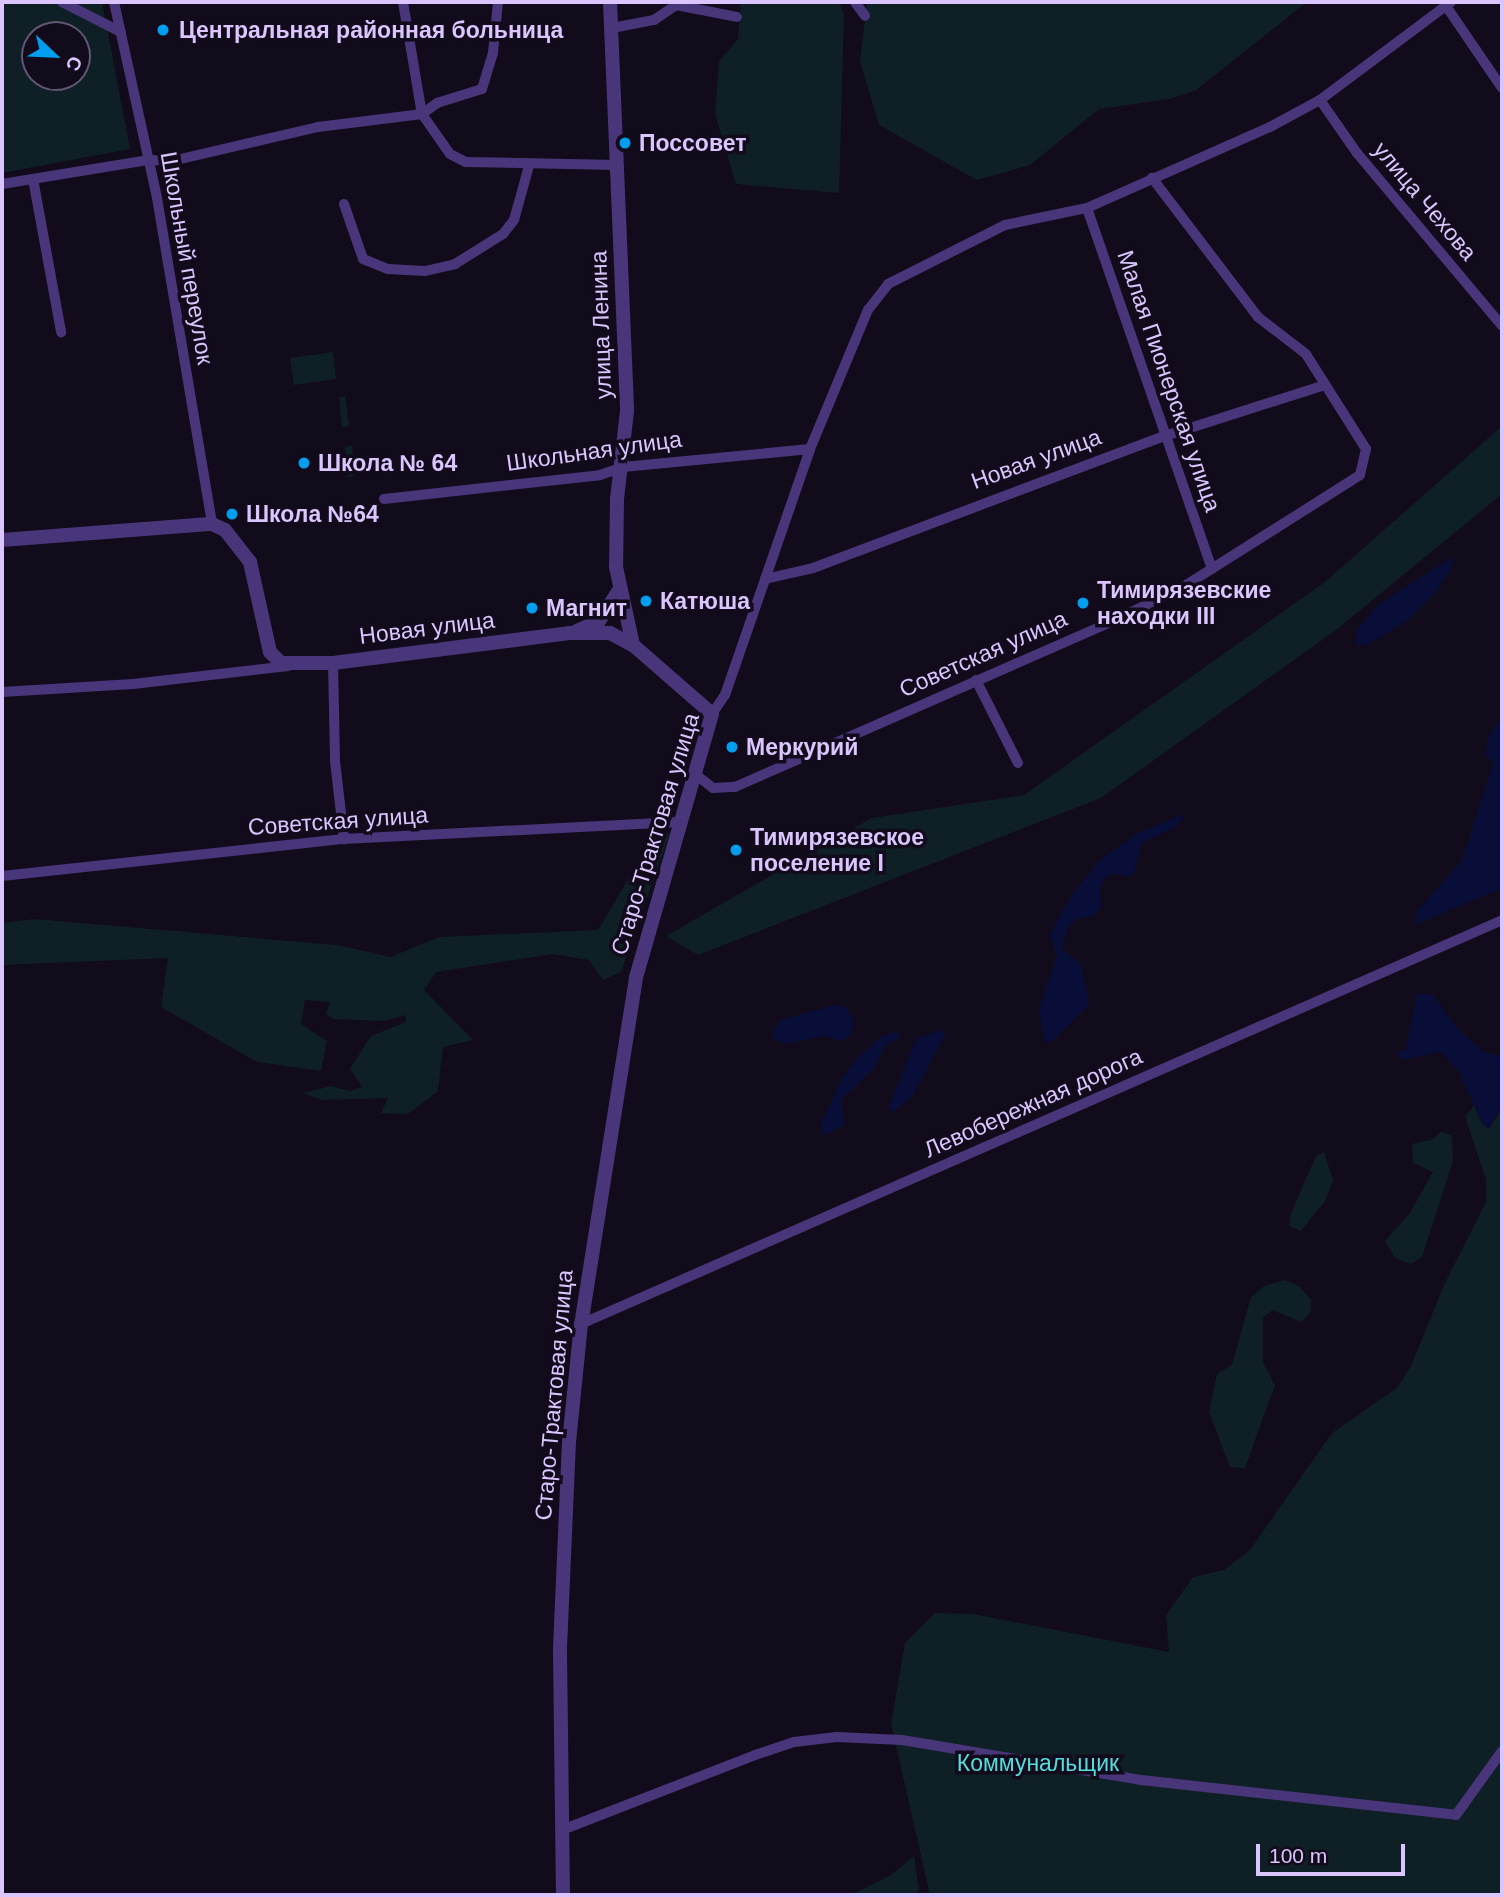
<!DOCTYPE html>
<html>
<head>
<meta charset="utf-8">
<style>
  body { margin:0 }
  #map { position:relative; width:1504px; height:1897px; overflow:hidden; background:#120b1b; font-family:Arial,sans-serif }
  div>[style] { position:absolute }
  .green>* { inset:0; background:#0e2025 }
  .water>* { inset:0; background:#080e37 }
  .minor>* { height:10px; margin:-5px; padding:0 5px; transform-origin:5px; border-radius:5px; background:#49367a }
  .tertiary>* { height:14px; margin:-7px; padding:0 7px; transform-origin:7px; border-radius:7px; background:#49367a }
  .dots>* { width:19px; height:19px; translate:-50% -50%; box-sizing:border-box; border:4px solid #120b1b; border-radius:50% }
  span { translate:-50% -50%; white-space:nowrap; text-align:center; line-height:1.15; -webkit-text-stroke:7px #120b1b; paint-order:stroke }
  .poi-label { font-size:23px; color:#dac5ff; font-weight:700 }
  .left { translate:0 -50%; text-align:left }
  .street-label { font-size:23px; color:#dac5ff }
  .park-label { font-size:23px; color:#53dddc }
  .frame { position:absolute; inset:0; border:4px solid #dac5ff; pointer-events:none }
  .north { position:absolute; left:21px; top:21px; width:70px; height:70px; box-sizing:border-box; background:#120b1b; border:2px solid #625576; border-radius:50%; rotate:113deg; font-size:19px; font-weight:700; line-height:28px; text-align:center; color:#dac5ff }
  .north::after { content:''; display:block; margin:auto; width:24px; height:32px; background:#019eef; clip-path:polygon(50% 0,100% 100%,50% 72%,0 100%) }
  .scale { position:absolute; left:1256px; top:1844px; width:149px; height:32px; box-sizing:border-box; border:4px solid #dac5ff; border-top:0; padding-left:9px; font-size:21px; line-height:24px; white-space:nowrap; color:#dac5ff; -webkit-text-stroke:5px #120b1b; paint-order:stroke }
</style>
</head>
<body>
<div id="map">
  <div class="green">
    <div style="clip-path:polygon(evenodd,2px 2px,102px 2px,130px 149px,2px 173px,2px 2px,35px 35px,77px 35px,77px 77px,35px 77px,35px 35px)"></div>
    <div style="clip-path:polygon(741px 2px,839px 2px,844px 14px,839px 193px,736px 184px,715px 113px,719px 61px,738px 39px)"></div>
    <div style="clip-path:polygon(867px 2px,1307px 2px,1196px 90px,1169px 99px,1099px 109px,1030px 165px,977px 180px,879px 125px,860px 61px)"></div>
    <div style="clip-path:polygon(333px 352px,336px 379px,294px 385px,290px 358px)"></div>
    <div style="clip-path:polygon(345px 396px,349px 426px,342px 427px,339px 397px)"></div>
    <div style="clip-path:polygon(1502px 426px,1502px 494px,1336px 630px,1101px 798px,698px 955px,666px 936px,872px 818px,1024px 795px,1325px 582px)"></div>
    <div style="clip-path:polygon(352px 446px,355px 476px,348px 477px,345px 447px)"></div>
    <div style="clip-path:polygon(657px 831px,670px 833px,621px 972px,603px 980px,589px 960px,553px 954px,436px 972px,424px 990px,473px 1040px,443px 1047px,438px 1091px,408px 1114px,381px 1113px,388px 1098px,322px 1100px,303px 1093px,331px 1086px,350px 1091px,362px 1087px,350px 1069px,371px 1036px,406px 1022px,406px 1015px,385px 1021px,333px 1019px,326px 1014px,330px 1002px,305px 1000px,301px 1024px,327px 1041px,321px 1071px,257px 1062px,161px 1007px,168px 958px,2px 965px,2px 923px,34px 919px,337px 945px,391px 957px,439px 937px,598px 930px)"></div>
    <div style="clip-path:polygon(1474px 1106px,1483px 1125px,1496px 1119px,1502px 1106px,1502px 1895px,930px 1895px,891px 1724px,905px 1643px,935px 1613px,973px 1614px,1169px 1652px,1166px 1615px,1193px 1577px,1224px 1570px,1250px 1550px,1332px 1433px,1397px 1388px,1411px 1366px,1445px 1283px,1486px 1202px,1486px 1179px,1465px 1116px)"></div>
    <div style="clip-path:polygon(1441px 1131px,1452px 1136px,1453px 1161px,1422px 1257px,1411px 1264px,1395px 1258px,1385px 1241px,1409px 1214px,1433px 1172px,1413px 1163px,1412px 1144px,1434px 1139px)"></div>
    <div style="clip-path:polygon(1324px 1152px,1333px 1180px,1325px 1201px,1301px 1231px,1289px 1226px,1290px 1216px,1316px 1156px)"></div>
    <div style="clip-path:polygon(1285px 1280px,1300px 1287px,1311px 1300px,1311px 1311px,1301px 1322px,1273px 1310px,1263px 1317px,1263px 1362px,1275px 1385px,1245px 1468px,1230px 1467px,1209px 1412px,1217px 1374px,1232px 1365px,1251px 1297px,1264px 1286px)"></div>
    <div style="clip-path:polygon(914px 1856px,919px 1890px,914px 1895px,851px 1895px,891px 1875px)"></div>
  </div>
  <div class="water">
    <div style="clip-path:polygon(1450px 558px,1454px 560px,1450px 571px,1437px 591px,1407px 621px,1367px 645px,1357px 646px,1356px 631px,1378px 605px)"></div>
    <div style="clip-path:polygon(1502px 718px,1502px 888px,1415px 925px,1417px 911px,1462px 860px,1493px 764px,1485px 753px,1489px 736px)"></div>
    <div style="clip-path:polygon(1186px 813px,1175px 827px,1142px 843px,1134px 873px,1128px 877px,1115px 873px,1105px 878px,1100px 889px,1101px 907px,1093px 917px,1077px 918px,1068px 927px,1062px 949px,1081px 964px,1089px 1004px,1052px 1042px,1044px 1041px,1039px 1009px,1057px 956px,1049px 936px,1070px 897px,1101px 859px,1138px 833px)"></div>
    <div style="clip-path:polygon(1417px 993px,1433px 995px,1458px 1029px,1484px 1052px,1502px 1057px,1502px 1105px,1489px 1129px,1483px 1125px,1459px 1072px,1441px 1052px,1401px 1060px,1397px 1051px,1406px 1050px)"></div>
    <div style="clip-path:polygon(834px 1005px,845px 1007px,855px 1021px,851px 1035px,842px 1041px,824px 1036px,784px 1044px,773px 1038px,772px 1032px,781px 1020px)"></div>
    <div style="clip-path:polygon(941px 1030px,945px 1035px,912px 1097px,893px 1112px,888px 1108px,917px 1038px)"></div>
    <div style="clip-path:polygon(894px 1032px,900px 1034px,898px 1039px,886px 1045px,874px 1069px,841px 1100px,845px 1125px,823px 1136px,821px 1124px,842px 1078px,855px 1060px,882px 1036px)"></div>
  </div>
  <div class="minor">
    <div style="left:62px;top:2px;width:66px;rotate:27deg"></div>
    <div style="left:114px;top:2px;width:201px;rotate:77.6deg"></div>
    <div style="left:157px;top:198px;width:331px;rotate:80.4deg"></div>
    <div style="left:403px;top:2px;width:114px;rotate:80.4deg"></div>
    <div style="left:422px;top:114px;width:49px;rotate:55deg"></div>
    <div style="left:450px;top:154px;width:18px;rotate:27deg"></div>
    <div style="left:466px;top:162px;width:151px;rotate:1.1deg"></div>
    <div style="left:855px;top:2px;width:17px;rotate:54deg"></div>
    <div style="left:1446px;top:6px;width:99px;rotate:55.7deg"></div>
    <div style="left:612px;top:28px;width:43px;rotate:-10.8deg"></div>
    <div style="left:654px;top:20px;width:27px;rotate:-34deg"></div>
    <div style="left:676px;top:5px;width:62px;rotate:11.1deg"></div>
    <div style="left:1320px;top:100px;width:65px;rotate:55.1deg"></div>
    <div style="left:1357px;top:153px;width:226px;rotate:50deg"></div>
    <div style="left:33px;top:179px;width:156px;rotate:79.6deg"></div>
    <div style="left:2px;top:184px;width:149px;rotate:-9.3deg"></div>
    <div style="left:149px;top:160px;width:23px;rotate:2deg"></div>
    <div style="left:172px;top:161px;width:150px;rotate:-13.1deg"></div>
    <div style="left:318px;top:127px;width:105px;rotate:-7.1deg"></div>
    <div style="left:422px;top:114px;width:19px;rotate:-36deg"></div>
    <div style="left:437px;top:103px;width:47px;rotate:-17.3deg"></div>
    <div style="left:482px;top:89px;width:38px;rotate:-73deg"></div>
    <div style="left:493px;top:53px;width:51px;rotate:-84.4deg"></div>
    <div style="left:344px;top:204px;width:58px;rotate:70.9deg"></div>
    <div style="left:363px;top:259px;width:27px;rotate:22deg"></div>
    <div style="left:388px;top:269px;width:37px;rotate:3deg"></div>
    <div style="left:425px;top:271px;width:31px;rotate:-13deg"></div>
    <div style="left:455px;top:264px;width:57px;rotate:-32deg"></div>
    <div style="left:503px;top:234px;width:18px;rotate:-52deg"></div>
    <div style="left:514px;top:220px;width:56px;rotate:-74.5deg"></div>
    <div style="left:1087px;top:208px;width:382px;rotate:70.9deg"></div>
    <div style="left:384px;top:499px;width:217px;rotate:-6.3deg"></div>
    <div style="left:600px;top:475px;width:24px;rotate:-19deg"></div>
    <div style="left:623px;top:467px;width:188px;rotate:-5.5deg"></div>
    <div style="left:765px;top:579px;width:49px;rotate:-12.9deg"></div>
    <div style="left:813px;top:568px;width:376px;rotate:-20.6deg"></div>
    <div style="left:1165px;top:436px;width:168px;rotate:-17.7deg"></div>
    <div style="left:333px;top:663px;width:98px;rotate:88.8deg"></div>
    <div style="left:335px;top:761px;width:79px;rotate:83.4deg"></div>
    <div style="left:976px;top:680px;width:93px;rotate:63.2deg"></div>
    <div style="left:2px;top:692px;width:131px;rotate:-3.5deg"></div>
    <div style="left:133px;top:684px;width:156px;rotate:-6.6deg"></div>
    <div style="left:712px;top:714px;width:23px;rotate:-56deg"></div>
    <div style="left:725px;top:695px;width:260px;rotate:-70.9deg"></div>
    <div style="left:810px;top:449px;width:151px;rotate:-67.4deg"></div>
    <div style="left:868px;top:310px;width:33px;rotate:-52deg"></div>
    <div style="left:888px;top:284px;width:131px;rotate:-26.8deg"></div>
    <div style="left:1005px;top:225px;width:84px;rotate:-11.7deg"></div>
    <div style="left:1087px;top:208px;width:200px;rotate:-23.9deg"></div>
    <div style="left:1270px;top:127px;width:57px;rotate:-28.4deg"></div>
    <div style="left:1320px;top:100px;width:164px;rotate:-36.8deg"></div>
    <div style="left:695px;top:774px;width:23px;rotate:38deg"></div>
    <div style="left:713px;top:788px;width:22px;rotate:-3deg"></div>
    <div style="left:735px;top:787px;width:413px;rotate:-23.7deg"></div>
    <div style="left:1113px;top:621px;width:78px;rotate:-25.9deg"></div>
    <div style="left:1183px;top:587px;width:209px;rotate:-32.3deg"></div>
    <div style="left:1360px;top:475px;width:27px;rotate:-77deg"></div>
    <div style="left:1366px;top:449px;width:112px;rotate:-122.3deg"></div>
    <div style="left:1306px;top:354px;width:61px;rotate:-142.4deg"></div>
    <div style="left:1258px;top:317px;width:175px;rotate:-127.3deg"></div>
    <div style="left:2px;top:876px;width:344px;rotate:-6.2deg"></div>
    <div style="left:344px;top:839px;width:334px;rotate:-2.9deg"></div>
    <div style="left:581px;top:1324px;width:1006px;rotate:-23.68deg"></div>
    <div style="left:562px;top:1830px;width:207px;rotate:-21.2deg"></div>
    <div style="left:755px;top:1755px;width:41px;rotate:-18.4deg"></div>
    <div style="left:794px;top:1742px;width:43px;rotate:-6.6deg"></div>
    <div style="left:837px;top:1737px;width:65px;rotate:2.6deg"></div>
    <div style="left:902px;top:1740px;width:242px;rotate:9.5deg"></div>
    <div style="left:1141px;top:1780px;width:317px;rotate:6.3deg"></div>
    <div style="left:1456px;top:1815px;width:79px;rotate:-54.3deg"></div>
  </div>
  <div class="tertiary">
    <div style="left:610px;top:2px;width:409px;rotate:87.6deg"></div>
    <div style="left:627px;top:411px;width:89px;rotate:96.5deg"></div>
    <div style="left:617px;top:499px;width:68px;rotate:90.8deg"></div>
    <div style="left:616px;top:567px;width:80px;rotate:77.7deg"></div>
    <div style="left:2px;top:540px;width:211px;rotate:-4.4deg"></div>
    <div style="left:212px;top:524px;width:14px;rotate:25deg"></div>
    <div style="left:225px;top:530px;width:41px;rotate:52deg"></div>
    <div style="left:250px;top:562px;width:92px;rotate:77.5deg"></div>
    <div style="left:270px;top:652px;width:16px;rotate:45deg"></div>
    <div style="left:281px;top:663px;width:52px"></div>
    <div style="left:333px;top:663px;width:238px;rotate:-7.2deg"></div>
    <div style="left:569px;top:633px;width:41px"></div>
    <div style="left:610px;top:633px;width:26px;rotate:28deg"></div>
    <div style="left:633px;top:645px;width:105px;rotate:41.1deg"></div>
    <div style="left:712px;top:714px;width:275px;rotate:106.1deg"></div>
    <div style="left:636px;top:978px;width:350px;rotate:99deg"></div>
    <div style="left:581px;top:1324px;width:119px;rotate:95.8deg"></div>
    <div style="left:569px;top:1442px;width:210px;rotate:92.5deg"></div>
    <div style="left:560px;top:1652px;width:243px;rotate:89.3deg"></div>
    <div style="left:577px;top:631px;width:24px;rotate:-24deg"></div>
    <div style="left:599px;top:621px;width:37px;rotate:-57deg"></div>
  </div>
  <div class="dots">
    <div style="left:163px;top:30px;background:#019eef"></div>
    <div style="left:625px;top:143px;background:#019eef"></div>
    <div style="left:304px;top:463px;background:#019eef"></div>
    <div style="left:232px;top:514px;background:#019eef"></div>
    <div style="left:646px;top:601px;background:#019eef"></div>
    <div style="left:1083px;top:603px;background:#019eef"></div>
    <div style="left:532px;top:608px;background:#019eef"></div>
    <div style="left:732px;top:747px;background:#019eef"></div>
    <div style="left:736px;top:850px;background:#019eef"></div>
  </div>
  <div class="poi-label">
    <span class="left" style="left:179px;top:30px">Центральная районная больница</span>
    <span class="left" style="left:639px;top:143px">Поссовет</span>
    <span class="left" style="left:318px;top:463px">Школа № 64</span>
    <span class="left" style="left:246px;top:514px">Школа №64</span>
    <span class="left" style="left:1097px;top:603px">Тимирязевские<br>находки III</span>
    <span class="left" style="left:660px;top:601px">Катюша</span>
    <span class="left" style="left:546px;top:608px">Магнит</span>
    <span class="left" style="left:746px;top:747px">Меркурий</span>
    <span class="left" style="left:750px;top:850px">Тимирязевское<br>поселение I</span>
  </div>
  <div class="street-label">
    <span style="left:1425px;top:201px;rotate:50deg">улица Чехова</span>
    <span style="left:187px;top:258px;rotate:80deg">Школьный переулок</span>
    <span style="left:601px;top:325px;rotate:-92deg">улица Ленина</span>
    <span style="left:1169px;top:381px;rotate:71deg">Малая Пионерская улица</span>
    <span style="left:594px;top:451px;rotate:-8deg">Школьная улица</span>
    <span style="left:1036px;top:459px;rotate:-20deg">Новая улица</span>
    <span style="left:427px;top:628px;rotate:-7deg">Новая улица</span>
    <span style="left:983px;top:654px;rotate:-24deg">Советская улица</span>
    <span style="left:338px;top:821px;rotate:-4deg">Советская улица</span>
    <span style="left:655px;top:834px;rotate:-73deg">Старо-Трактовая улица</span>
    <span style="left:1033px;top:1103px;rotate:-24deg">Левобережная дорога</span>
    <span style="left:554px;top:1395px;rotate:-85deg">Старо-Трактовая улица</span>
  </div>
  <div class="park-label">
    <span style="left:1038px;top:1763px">Коммунальщик</span>
  </div>
  <div class="frame"></div>
  <div class="north">С</div>
  <div class="scale">100 m</div>
</div>
</body>
</html>
